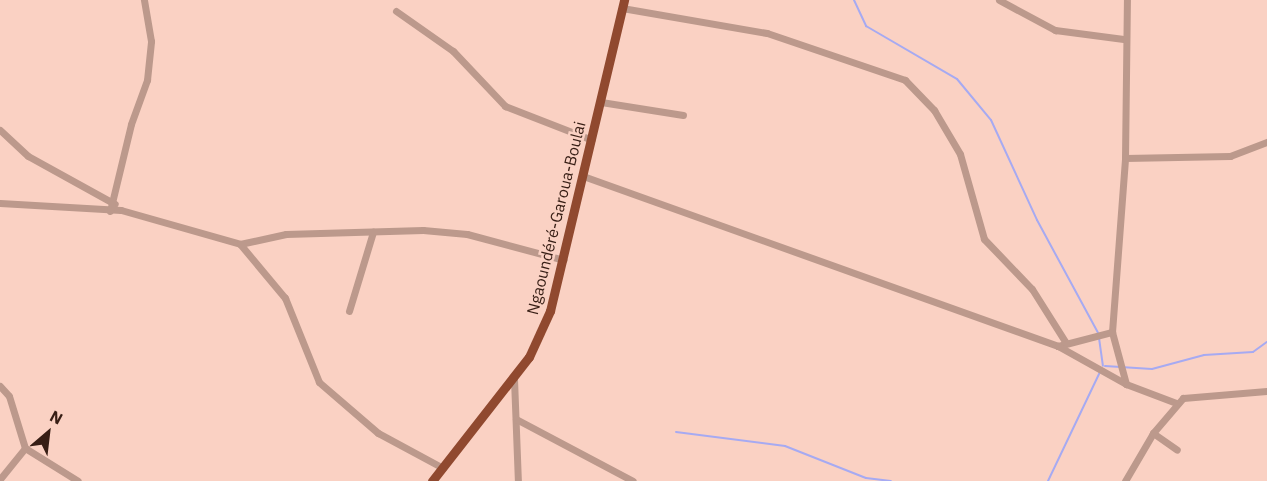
<!DOCTYPE html>
<html>
<head>
<meta charset="utf-8">
<style>
  body { margin:0 }
  #map { position:relative; width:1267px; height:481px; overflow:hidden; background:#fad1c3; font-family:"IBM Plex Sans",sans-serif }
  div>[style] { position:absolute }
  .stream>* { height:2px; margin:-1px; padding:0 1px; transform-origin:1px; border-radius:1px; background:#a6aaf2 }
  .minor>* { height:7px; margin:-3.5px; padding:0 3.5px; transform-origin:3.5px; border-radius:3.5px; background:#bc998c }
  .highway>* { height:9px; margin:-4.5px; padding:0 4.5px; transform-origin:4.5px; border-radius:4.5px; background:#90492f }
  span { translate:-50% -50%; white-space:nowrap; text-align:center; line-height:1.15; -webkit-text-stroke:5px #fad1c3; paint-order:stroke }
  .street-label { font-size:16px; color:#371e15 }
  .north { position:absolute; left:18px; top:403px; width:60px; height:60px; -webkit-text-stroke:4px #fad1c3; paint-order:stroke; rotate:28deg; font-size:16px; font-weight:700; line-height:24px; text-align:center; color:#371e15 }
  .north::after { content:''; display:block; margin:auto; width:21px; height:27px; background:#371e15; clip-path:polygon(50% 0,100% 100%,50% 72%,0 100%) }
</style>
</head>
<body>
<div id="map">
  <div class="stream">
    <div style="left:854px;top:0;width:29px;rotate:65deg"></div>
    <div style="left:866px;top:26px;width:105px;rotate:30.2deg"></div>
    <div style="left:957px;top:79px;width:53px;rotate:50.3deg"></div>
    <div style="left:991px;top:120px;width:110px;rotate:65.3deg"></div>
    <div style="left:1037px;top:220px;width:128px;rotate:61.6deg"></div>
    <div style="left:1099px;top:338px;width:28px;rotate:82deg"></div>
    <div style="left:1105px;top:366px;width:47px;rotate:3.7deg"></div>
    <div style="left:1152px;top:369px;width:54px;rotate:-15.1deg"></div>
    <div style="left:1204px;top:355px;width:49px;rotate:-3.5deg"></div>
    <div style="left:1253px;top:352px;width:17px;rotate:-36deg"></div>
    <div style="left:676px;top:432px;width:110px;rotate:7.3deg"></div>
    <div style="left:785px;top:446px;width:87px;rotate:21.6deg"></div>
    <div style="left:866px;top:478px;width:25px;rotate:7deg"></div>
    <div style="left:1048px;top:481px;width:121px;rotate:-64.5deg"></div>
  </div>
  <div class="minor">
    <div style="left:999px;top:0;width:64px;rotate:28.2deg"></div>
    <div style="left:1055px;top:30px;width:69px;rotate:7.5deg"></div>
    <div style="left:622px;top:8px;width:147px;rotate:9.8deg"></div>
    <div style="left:767px;top:33px;width:146px;rotate:18.8deg"></div>
    <div style="left:905px;top:80px;width:42px;rotate:46deg"></div>
    <div style="left:934px;top:110px;width:51px;rotate:59.4deg"></div>
    <div style="left:960px;top:154px;width:88px;rotate:74.2deg"></div>
    <div style="left:984px;top:239px;width:69px;rotate:46.2deg"></div>
    <div style="left:1032px;top:289px;width:64px;rotate:57.8deg"></div>
    <div style="left:396px;top:11px;width:70px;rotate:35.1deg"></div>
    <div style="left:453px;top:51px;width:76px;rotate:46.6deg"></div>
    <div style="left:505px;top:106px;width:93px;rotate:21.3deg"></div>
    <div style="left:601px;top:102px;width:83px;rotate:9deg"></div>
    <div style="left:0;top:130px;width:38px;rotate:43deg"></div>
    <div style="left:28px;top:156px;width:99px;rotate:28.9deg"></div>
    <div style="left:1125px;top:158px;width:105px;rotate:-1.1deg"></div>
    <div style="left:1230px;top:156px;width:40px;rotate:-21deg"></div>
    <div style="left:583px;top:176px;width:505px;rotate:19.69deg"></div>
    <div style="left:1058px;top:346px;width:56px;rotate:-14.5deg"></div>
    <div style="left:1112px;top:332px;width:174px;rotate:-85.7deg"></div>
    <div style="left:1125px;top:158px;width:158px;rotate:-89.3deg"></div>
    <div style="left:0;top:203px;width:121px;rotate:3.3deg"></div>
    <div style="left:121px;top:210px;width:124px;rotate:15.9deg"></div>
    <div style="left:110px;top:211px;width:89px;rotate:-76.4deg"></div>
    <div style="left:131px;top:124px;width:47px;rotate:-70deg"></div>
    <div style="left:147px;top:80px;width:39px;rotate:-84deg"></div>
    <div style="left:151px;top:41px;width:42px;rotate:-99.7deg"></div>
    <div style="left:349px;top:311px;width:83px;rotate:-73.1deg"></div>
    <div style="left:1112px;top:332px;width:54px;rotate:74.9deg"></div>
    <div style="left:1126px;top:384px;width:53px;rotate:20.8deg"></div>
    <div style="left:1058px;top:346px;width:78px;rotate:29.2deg"></div>
    <div style="left:514px;top:379px;width:102px;rotate:87.8deg"></div>
    <div style="left:0;top:386px;width:13px;rotate:48deg"></div>
    <div style="left:9px;top:396px;width:54px;rotate:72.9deg"></div>
    <div style="left:25px;top:448px;width:62px;rotate:31.9deg"></div>
    <div style="left:516px;top:419px;width:132px;rotate:27.9deg"></div>
    <div style="left:1153px;top:433px;width:29px;rotate:35deg"></div>
    <div style="left:443px;top:468px;width:74px;rotate:-151.7deg"></div>
    <div style="left:378px;top:433px;width:78px;rotate:-139.2deg"></div>
    <div style="left:319px;top:382px;width:91px;rotate:-112deg"></div>
    <div style="left:285px;top:298px;width:70px;rotate:-129.8deg"></div>
    <div style="left:240px;top:244px;width:47px;rotate:-12.3deg"></div>
    <div style="left:286px;top:234px;width:137px;rotate:-1.7deg"></div>
    <div style="left:423px;top:230px;width:44px;rotate:5.2deg"></div>
    <div style="left:467px;top:234px;width:100px;rotate:15deg"></div>
    <div style="left:0;top:479px;width:40px;rotate:-51deg"></div>
    <div style="left:1125px;top:481px;width:56px;rotate:-59.7deg"></div>
    <div style="left:1153px;top:433px;width:46px;rotate:-49.4deg"></div>
    <div style="left:1183px;top:398px;width:84px;rotate:-4.8deg"></div>
  </div>
  <div class="highway">
    <div style="left:432px;top:481px;width:157px;rotate:-52deg"></div>
    <div style="left:529px;top:357px;width:51px;rotate:-65.5deg"></div>
    <div style="left:550px;top:311px;width:320px;rotate:-76.6deg"></div>
  </div>
  <div class="street-label">
    <span style="left:556px;top:218px;rotate:-76deg">Ngaoundéré-Garoua-Boulai</span>
  </div>
  <div class="north">N</div>
</div>
</body>
</html>
